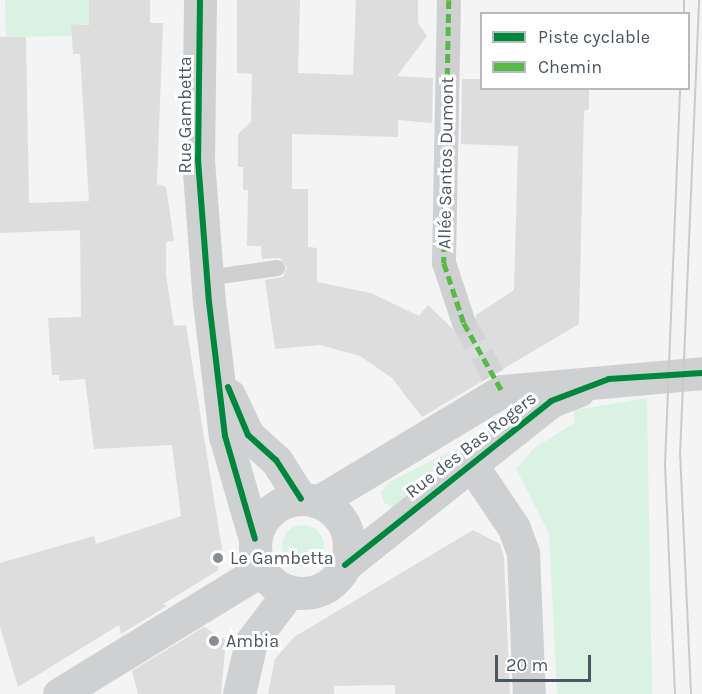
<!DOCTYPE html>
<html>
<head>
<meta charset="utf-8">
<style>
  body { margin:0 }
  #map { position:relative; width:702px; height:694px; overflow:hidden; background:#f4f4f4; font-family:Karla,sans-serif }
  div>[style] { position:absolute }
  .green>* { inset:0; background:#d9f2e3 }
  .round { border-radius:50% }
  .building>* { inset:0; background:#ddddde }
  .pedestrian-tunnel>* { height:24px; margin-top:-12px; transform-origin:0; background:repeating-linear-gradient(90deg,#d2d4d7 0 24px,transparent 0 36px) }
  .service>* { height:16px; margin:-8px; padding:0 8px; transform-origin:8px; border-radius:8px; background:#ced0d2 }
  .pedestrian>* { height:24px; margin:-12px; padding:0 12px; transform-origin:12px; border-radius:12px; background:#ced0d2 }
  .minor>* { height:33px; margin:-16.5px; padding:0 16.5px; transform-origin:16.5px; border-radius:16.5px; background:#ced0d2 }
  .tertiary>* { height:33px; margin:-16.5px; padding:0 16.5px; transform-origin:16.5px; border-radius:16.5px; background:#ced0d2 }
  .tertiary>.ring { margin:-16.5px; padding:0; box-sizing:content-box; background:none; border:33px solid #ced0d2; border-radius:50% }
  .tram>* { height:1.5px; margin:-0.75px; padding:0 0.75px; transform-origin:0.75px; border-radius:0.75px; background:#c9cacc }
  .quiet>* { height:4.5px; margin-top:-2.25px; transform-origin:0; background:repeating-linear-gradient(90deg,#58b947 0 9px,transparent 0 13.5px) }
  .cycleway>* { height:6px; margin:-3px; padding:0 3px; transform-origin:3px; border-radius:3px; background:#00873e }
  .dots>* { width:16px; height:16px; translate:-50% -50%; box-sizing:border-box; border:3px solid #fff; border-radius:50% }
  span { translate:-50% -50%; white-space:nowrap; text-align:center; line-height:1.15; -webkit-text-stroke:6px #fff; paint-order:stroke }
  .street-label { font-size:18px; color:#4a5661 }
  .poi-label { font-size:18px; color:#4a5661 }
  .left { translate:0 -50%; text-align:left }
  .legend { position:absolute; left:480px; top:12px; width:210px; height:78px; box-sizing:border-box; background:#fff; border:2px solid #b7bbc0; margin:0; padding:8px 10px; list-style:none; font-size:18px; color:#4a5661 }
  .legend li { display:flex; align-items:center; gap:12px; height:30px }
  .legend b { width:30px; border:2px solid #b7bbc0 }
  .scale { position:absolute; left:495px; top:655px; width:96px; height:27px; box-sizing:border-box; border:3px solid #4a5661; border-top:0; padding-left:8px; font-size:18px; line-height:21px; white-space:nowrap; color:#4a5661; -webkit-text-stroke:4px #fff; paint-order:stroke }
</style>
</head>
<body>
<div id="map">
  <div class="green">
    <div style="clip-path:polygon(5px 0,89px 0,89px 24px,71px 24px,72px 36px,6px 37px)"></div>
    <div style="clip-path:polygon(647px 398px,652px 694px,557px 694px,549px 533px,516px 469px,533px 449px,574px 423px,574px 410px)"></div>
    <div style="clip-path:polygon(449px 452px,455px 460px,395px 508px,384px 503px,381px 492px,389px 482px)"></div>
    <div class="round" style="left:282px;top:525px;width:42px;height:42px"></div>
  </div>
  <div class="building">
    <div style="clip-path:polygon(89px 0,150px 0,150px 23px,163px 23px,157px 184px,166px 187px,174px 241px,166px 242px,166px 275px,174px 326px,186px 325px,223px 555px,217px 571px,163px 604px,167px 606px,121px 634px,119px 625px,18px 687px,0 627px,0 563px,94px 536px,96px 544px,181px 516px,172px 445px,94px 449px,85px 379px,59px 381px,59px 375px,52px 375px,48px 318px,81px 317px,80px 230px,0 233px,0 37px,26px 37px,29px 203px,89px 201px,80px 54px,73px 54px,71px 24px,89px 25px)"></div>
    <div style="clip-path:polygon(237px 0,300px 0,298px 73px,353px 75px,356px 0,418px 0,418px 23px,427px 36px,397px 76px,433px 78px,432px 123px,398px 120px,398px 137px,292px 134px,292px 189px,308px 189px,308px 247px,317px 248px,317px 282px,371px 293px,419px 316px,428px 305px,461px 337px,475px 332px,476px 315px,514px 290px,518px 146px,461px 144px,462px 79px,482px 79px,482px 88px,589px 88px,589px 109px,584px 111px,579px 324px,422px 417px,392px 378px,360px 356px,320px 345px,275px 349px,265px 280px,283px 277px,287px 267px,280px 258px,262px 259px,261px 246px,247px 246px,248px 190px,243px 190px,243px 167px,238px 167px,238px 134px,251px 122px,252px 74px,237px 73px)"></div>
    <div style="clip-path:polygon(473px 530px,500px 544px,504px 557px,510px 694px,395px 694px,395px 685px,334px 686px,334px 694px,268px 694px,275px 659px,294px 637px)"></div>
    <div style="clip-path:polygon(204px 627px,226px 640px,221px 694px,138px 694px,132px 671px)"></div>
  </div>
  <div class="pedestrian-tunnel">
    <div style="left:464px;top:323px;width:60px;rotate:60.9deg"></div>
  </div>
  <div class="service">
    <div style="left:207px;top:278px;width:71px;rotate:-8.1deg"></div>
  </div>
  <div class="pedestrian">
    <div style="left:449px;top:0;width:263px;rotate:91.1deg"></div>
    <div style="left:444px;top:263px;width:63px;rotate:71.6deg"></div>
  </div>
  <div class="minor">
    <div style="left:200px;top:0;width:160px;rotate:90.7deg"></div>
    <div style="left:198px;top:160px;width:142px;rotate:85.6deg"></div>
    <div style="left:209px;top:302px;width:135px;rotate:83.2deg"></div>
    <div style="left:225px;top:436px;width:107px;rotate:73.8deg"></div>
    <div style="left:229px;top:395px;width:44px;rotate:64.6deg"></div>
    <div style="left:248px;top:435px;width:38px;rotate:42deg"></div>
    <div style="left:276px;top:460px;width:46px;rotate:57.3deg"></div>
    <div style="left:471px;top:464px;width:77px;rotate:56.1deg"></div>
    <div style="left:514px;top:528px;width:27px;rotate:70deg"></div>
    <div style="left:523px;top:553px;width:141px;rotate:87.6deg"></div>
    <div style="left:239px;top:694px;width:53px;rotate:-77deg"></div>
    <div style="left:251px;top:642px;width:64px;rotate:-52.6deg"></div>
  </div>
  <div class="tertiary">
    <div class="ring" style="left:255px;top:499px;width:61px;height:61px"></div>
    <div style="left:318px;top:502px;width:215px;rotate:-31.1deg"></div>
    <div style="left:502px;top:391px;width:201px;rotate:-5.1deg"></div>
    <div style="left:345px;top:565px;width:263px;rotate:-38.5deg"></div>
    <div style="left:551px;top:401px;width:30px;rotate:-21deg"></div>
    <div style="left:59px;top:694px;width:237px;rotate:-31.5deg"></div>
  </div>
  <div class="tram">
    <div style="left:684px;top:14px;width:14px;rotate:-90deg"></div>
    <div style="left:675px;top:694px;width:229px;rotate:-92.5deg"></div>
    <div style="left:665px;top:465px;width:377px;rotate:-87.7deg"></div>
    <div style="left:691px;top:694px;width:238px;rotate:-92.6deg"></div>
    <div style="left:680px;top:456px;width:456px;rotate:-87.6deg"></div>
  </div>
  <div class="quiet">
    <div style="left:449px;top:0;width:263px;rotate:91.1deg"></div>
    <div style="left:444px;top:263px;width:63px;rotate:71.6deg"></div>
    <div style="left:464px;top:323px;width:78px;rotate:60.8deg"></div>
  </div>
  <div class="cycleway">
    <div style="left:200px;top:0;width:160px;rotate:90.7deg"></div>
    <div style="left:198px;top:160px;width:142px;rotate:85.6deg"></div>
    <div style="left:209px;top:302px;width:135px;rotate:83.2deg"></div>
    <div style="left:225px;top:436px;width:107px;rotate:73.8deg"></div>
    <div style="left:228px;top:387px;width:52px;rotate:67.4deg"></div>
    <div style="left:248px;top:435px;width:38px;rotate:42deg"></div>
    <div style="left:276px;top:460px;width:46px;rotate:57.3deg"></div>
    <div style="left:345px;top:565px;width:263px;rotate:-38.5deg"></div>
    <div style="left:551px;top:401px;width:62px;rotate:-20.8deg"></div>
    <div style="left:609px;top:379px;width:93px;rotate:-3.7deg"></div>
  </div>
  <div class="dots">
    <div style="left:218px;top:558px;background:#868d94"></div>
    <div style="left:214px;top:641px;background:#868d94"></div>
  </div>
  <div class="street-label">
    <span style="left:185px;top:115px;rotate:-90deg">Rue Gambetta</span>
    <span style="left:446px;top:163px;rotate:-89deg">Allée Santos Dumont</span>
    <span style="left:471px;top:445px;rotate:-38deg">Rue des Bas Rogers</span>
  </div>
  <div class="poi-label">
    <span class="left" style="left:230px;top:558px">Le Gambetta</span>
    <span class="left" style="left:226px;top:641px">Ambia</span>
  </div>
  <ul class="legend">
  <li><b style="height:8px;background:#00873e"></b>Piste cyclable</li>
  <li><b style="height:8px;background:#58b947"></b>Chemin</li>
  </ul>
  <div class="scale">20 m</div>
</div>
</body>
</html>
